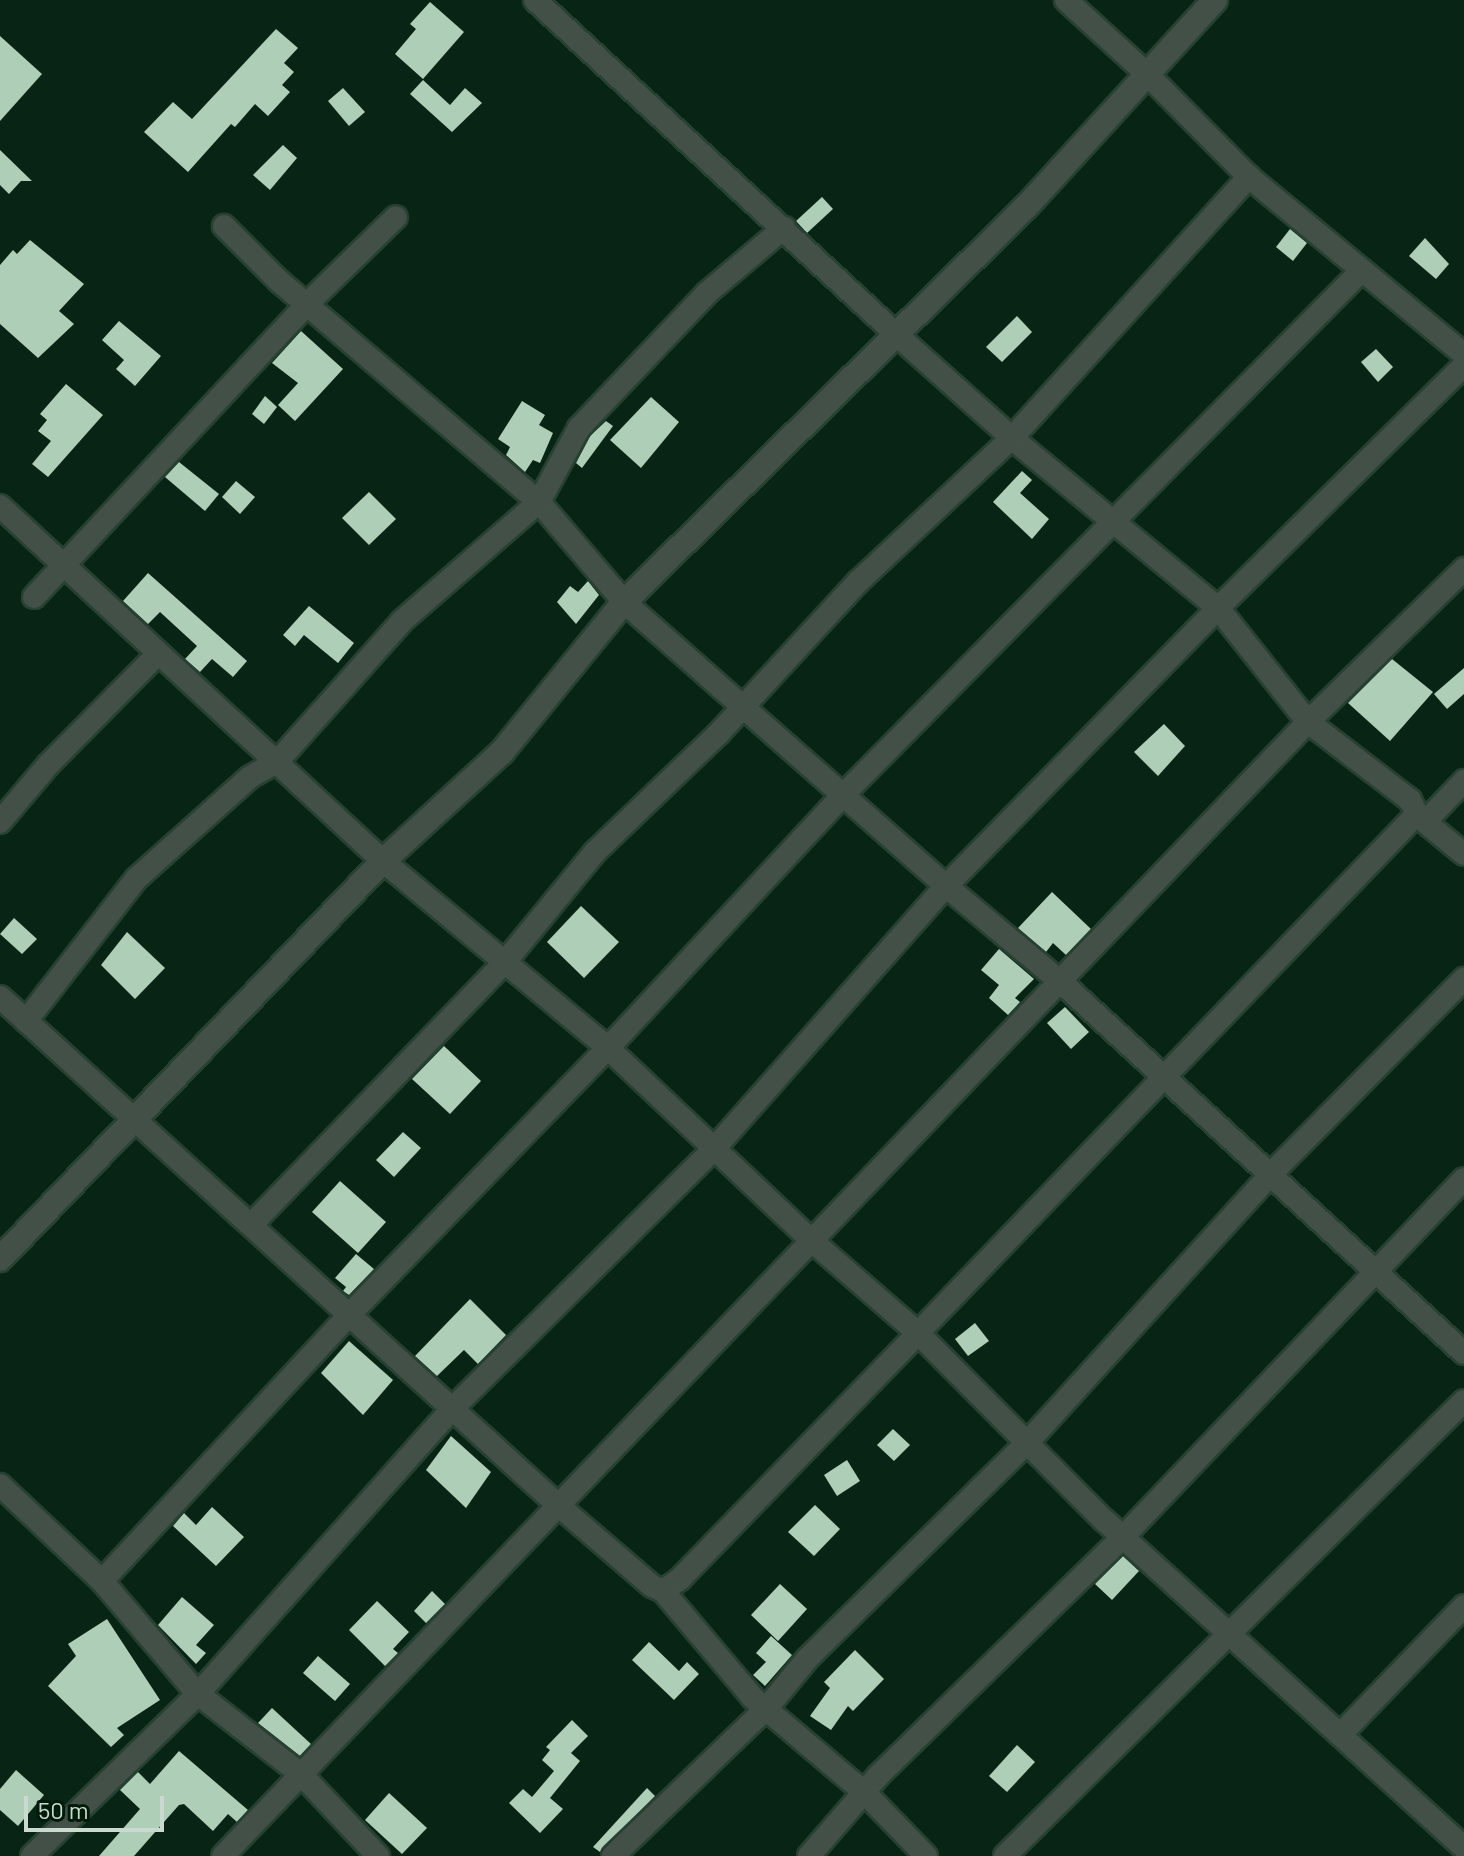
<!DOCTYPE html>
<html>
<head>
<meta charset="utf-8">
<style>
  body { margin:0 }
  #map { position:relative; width:1464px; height:1856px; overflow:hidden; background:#082414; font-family:Barlow,sans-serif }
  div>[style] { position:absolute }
  .building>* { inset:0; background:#aeceb8 }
  .roads { filter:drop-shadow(2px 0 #274132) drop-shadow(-2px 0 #274132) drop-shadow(0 2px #274132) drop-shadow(0 -2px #274132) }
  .minor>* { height:22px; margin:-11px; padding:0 11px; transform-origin:11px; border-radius:11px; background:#435047 }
  .tertiary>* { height:24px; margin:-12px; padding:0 12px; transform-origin:12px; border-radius:12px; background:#435047 }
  span { translate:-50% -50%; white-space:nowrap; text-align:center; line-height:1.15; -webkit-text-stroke:8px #011b0b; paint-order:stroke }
  .scale { position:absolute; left:24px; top:1796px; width:140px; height:36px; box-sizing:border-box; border:4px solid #cadacf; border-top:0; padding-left:10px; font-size:24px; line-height:28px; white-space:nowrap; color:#cadacf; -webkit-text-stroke:6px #011b0b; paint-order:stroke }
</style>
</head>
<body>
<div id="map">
  <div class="building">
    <div style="clip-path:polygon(430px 2px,464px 32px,423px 79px,395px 54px,416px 29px,410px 24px)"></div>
    <div style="clip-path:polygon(276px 29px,298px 48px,284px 63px,294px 72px,282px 85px,290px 92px,268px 116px,255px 104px,235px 127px,231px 124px,188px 172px,144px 132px,173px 102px,192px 119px)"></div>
    <div style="clip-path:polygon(0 36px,42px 74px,0 121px)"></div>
    <div style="clip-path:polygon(423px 80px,450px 105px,465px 88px,482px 103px,452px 132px,410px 94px)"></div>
    <div style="clip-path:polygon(343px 88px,365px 112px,349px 126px,328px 101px)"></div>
    <div style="clip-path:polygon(283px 145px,297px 158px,270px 190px,253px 175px)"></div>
    <div style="clip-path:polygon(0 150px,32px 181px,21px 181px,9px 194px,0 185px)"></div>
    <div style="clip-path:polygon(822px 197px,833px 209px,807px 233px,796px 221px)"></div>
    <div style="clip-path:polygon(1290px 229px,1307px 243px,1293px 261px,1276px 247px)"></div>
    <div style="clip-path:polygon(1425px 238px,1449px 264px,1436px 279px,1409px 256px)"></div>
    <div style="clip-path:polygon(30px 240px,84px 284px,59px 311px,74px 324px,38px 358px,0 324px,0 265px,13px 250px,17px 254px)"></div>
    <div style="clip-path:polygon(1017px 316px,1032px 332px,1002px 362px,986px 347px)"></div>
    <div style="clip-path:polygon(119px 321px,161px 356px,135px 386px,116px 369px,124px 360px,102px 340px)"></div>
    <div style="clip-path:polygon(301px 331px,343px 369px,295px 421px,278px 405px,298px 383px,272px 363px)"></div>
    <div style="clip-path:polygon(1376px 349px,1393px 367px,1378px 382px,1361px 362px)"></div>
    <div style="clip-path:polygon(66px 384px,103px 415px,48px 477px,32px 464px,51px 441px,38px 431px,47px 420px,40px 414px)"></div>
    <div style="clip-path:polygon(265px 396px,277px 407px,264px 424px,252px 414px)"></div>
    <div style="clip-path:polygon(651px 397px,679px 422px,641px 468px,610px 440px)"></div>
    <div style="clip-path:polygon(522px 401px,545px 415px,539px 425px,553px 433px,540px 463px,533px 460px,525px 472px,506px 455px,510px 447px,498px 439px)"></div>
    <div style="clip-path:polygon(606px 421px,613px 426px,582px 468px,576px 463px,590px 436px)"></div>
    <div style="clip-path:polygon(179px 462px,219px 494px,205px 511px,165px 477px)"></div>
    <div style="clip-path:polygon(1022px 471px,1032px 480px,1020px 493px,1049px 519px,1032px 539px,993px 502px)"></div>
    <div style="clip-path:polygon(236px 481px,255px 497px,240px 514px,222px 497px)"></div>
    <div style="clip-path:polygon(369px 492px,396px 519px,369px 545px,342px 518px)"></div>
    <div style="clip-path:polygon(148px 573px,247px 661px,233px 677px,212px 659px,200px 672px,185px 659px,197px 646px,160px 612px,148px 624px,123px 601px)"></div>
    <div style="clip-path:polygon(588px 581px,599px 595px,576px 624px,557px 602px,570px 586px,578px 592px)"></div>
    <div style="clip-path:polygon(309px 606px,354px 643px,338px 663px,304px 635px,295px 646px,283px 635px)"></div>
    <div style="clip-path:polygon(1392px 659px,1433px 692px,1390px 741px,1348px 703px)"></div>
    <div style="clip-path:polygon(1464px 668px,1464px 694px,1447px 709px,1434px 694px)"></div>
    <div style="clip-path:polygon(1164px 724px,1185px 746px,1158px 776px,1134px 752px)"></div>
    <div style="clip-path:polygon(1052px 892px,1091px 929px,1066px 955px,1053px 943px,1046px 952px,1018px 928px)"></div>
    <div style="clip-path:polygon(581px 906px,619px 942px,584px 978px,547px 942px)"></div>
    <div style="clip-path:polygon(14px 918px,37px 939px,22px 954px,0 934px)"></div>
    <div style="clip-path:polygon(127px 932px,165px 968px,135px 999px,101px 965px)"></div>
    <div style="clip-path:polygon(999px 949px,1034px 979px,1015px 998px,1020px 1002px,1008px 1015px,989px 998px,999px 985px,981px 970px)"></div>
    <div style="clip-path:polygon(1065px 1007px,1089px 1032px,1071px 1049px,1047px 1023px)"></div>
    <div style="clip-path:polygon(444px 1046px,481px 1081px,450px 1114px,412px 1079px)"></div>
    <div style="clip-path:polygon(403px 1132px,421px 1148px,394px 1177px,376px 1160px)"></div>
    <div style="clip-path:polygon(340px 1181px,386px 1222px,358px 1253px,312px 1212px)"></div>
    <div style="clip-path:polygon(356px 1254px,374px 1269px,349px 1295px,343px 1291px,346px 1287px,335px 1278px)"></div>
    <div style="clip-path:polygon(470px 1299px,506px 1335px,478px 1364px,464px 1350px,437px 1376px,415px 1356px)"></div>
    <div style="clip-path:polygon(975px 1323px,989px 1341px,968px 1356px,955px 1339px)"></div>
    <div style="clip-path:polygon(349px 1341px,393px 1380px,363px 1415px,321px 1373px)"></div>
    <div style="clip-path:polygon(893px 1429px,910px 1445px,894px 1461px,877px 1445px)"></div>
    <div style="clip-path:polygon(451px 1436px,491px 1472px,466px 1508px,426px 1470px)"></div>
    <div style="clip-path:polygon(847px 1460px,860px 1481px,837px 1496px,824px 1475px)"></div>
    <div style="clip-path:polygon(815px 1505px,840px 1529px,814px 1556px,788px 1532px)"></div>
    <div style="clip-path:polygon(212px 1507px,244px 1537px,216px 1566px,173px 1526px,184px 1513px,196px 1525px)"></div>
    <div style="clip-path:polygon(1123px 1556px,1139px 1571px,1112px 1600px,1095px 1584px)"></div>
    <div style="clip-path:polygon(780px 1584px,807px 1609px,778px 1641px,751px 1615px)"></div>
    <div style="clip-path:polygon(432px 1591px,445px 1604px,426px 1623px,414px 1611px)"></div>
    <div style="clip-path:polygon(182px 1597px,214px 1625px,196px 1645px,206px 1653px,196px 1664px,158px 1625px)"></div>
    <div style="clip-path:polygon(377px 1601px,409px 1632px,393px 1649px,398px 1653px,385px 1666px,349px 1630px)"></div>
    <div style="clip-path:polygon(107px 1619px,160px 1700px,117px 1728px,124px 1735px,111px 1747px,48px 1686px,76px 1656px,68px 1644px)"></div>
    <div style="clip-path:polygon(771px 1636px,792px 1655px,765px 1686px,753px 1675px,766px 1662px,756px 1653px)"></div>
    <div style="clip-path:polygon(649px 1642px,679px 1671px,687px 1662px,699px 1674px,674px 1700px,632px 1660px)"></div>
    <div style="clip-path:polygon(855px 1650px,884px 1679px,853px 1711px,848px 1706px,831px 1730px,810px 1716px,830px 1688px,824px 1682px)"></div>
    <div style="clip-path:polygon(318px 1656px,350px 1684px,335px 1701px,303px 1673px)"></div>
    <div style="clip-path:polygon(272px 1708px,311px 1744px,300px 1756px,258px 1723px)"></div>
    <div style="clip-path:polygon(572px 1720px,588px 1736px,571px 1753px,580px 1761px,550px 1798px,563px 1809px,540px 1833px,509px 1803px,523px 1789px,532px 1797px,554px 1771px,542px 1760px,550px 1750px,546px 1747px)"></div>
    <div style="clip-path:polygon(1017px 1745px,1035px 1762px,1007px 1792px,989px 1776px)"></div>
    <div style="clip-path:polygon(179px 1751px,248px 1810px,237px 1822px,228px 1814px,213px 1831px,184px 1804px,179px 1805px,134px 1856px,99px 1856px,140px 1809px,120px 1790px,138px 1772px,150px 1784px)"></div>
    <div style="clip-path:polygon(16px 1770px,44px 1795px,18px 1826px,0 1810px,0 1789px)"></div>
    <div style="clip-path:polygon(647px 1788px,655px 1796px,600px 1852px,593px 1847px)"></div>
    <div style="clip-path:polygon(389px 1793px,427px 1828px,402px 1854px,365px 1820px)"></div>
  </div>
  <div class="roads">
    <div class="minor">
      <div style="left:1066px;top:0;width:110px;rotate:42.4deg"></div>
      <div style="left:1147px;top:74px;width:145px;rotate:45.3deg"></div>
      <div style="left:1249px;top:177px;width:278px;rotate:39.5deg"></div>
      <div style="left:224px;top:226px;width:78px;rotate:45deg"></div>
      <div style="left:279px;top:281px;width:341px;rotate:40.4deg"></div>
      <div style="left:539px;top:502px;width:131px;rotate:49.6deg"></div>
      <div style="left:624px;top:602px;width:429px;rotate:41.4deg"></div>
      <div style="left:946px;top:886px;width:151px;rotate:39.9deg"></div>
      <div style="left:1062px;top:983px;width:546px;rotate:42.63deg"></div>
      <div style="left:0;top:506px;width:522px;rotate:42.83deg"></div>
      <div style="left:383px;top:861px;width:293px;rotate:39.7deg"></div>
      <div style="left:608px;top:1048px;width:281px;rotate:43.4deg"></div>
      <div style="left:812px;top:1241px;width:140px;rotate:41deg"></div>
      <div style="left:918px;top:1333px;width:264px;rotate:45.2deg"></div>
      <div style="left:1104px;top:1520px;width:487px;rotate:42.3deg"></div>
      <div style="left:34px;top:597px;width:400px;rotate:-47deg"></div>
      <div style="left:307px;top:304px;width:124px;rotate:-44.3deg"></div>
      <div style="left:1417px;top:814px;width:11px;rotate:45deg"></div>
      <div style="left:1425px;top:822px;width:57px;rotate:-46.4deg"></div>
      <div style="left:0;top:822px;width:75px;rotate:-49.9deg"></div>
      <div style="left:48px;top:765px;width:156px;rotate:-45.3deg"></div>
      <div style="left:1425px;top:822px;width:50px;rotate:39.4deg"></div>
      <div style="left:0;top:997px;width:756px;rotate:42.32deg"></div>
      <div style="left:559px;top:1506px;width:123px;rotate:40.7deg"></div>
      <div style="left:652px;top:1586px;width:12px;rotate:24deg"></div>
      <div style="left:663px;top:1591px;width:21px;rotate:-35deg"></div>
      <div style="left:680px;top:1579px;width:342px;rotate:-45.9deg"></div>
      <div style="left:918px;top:1333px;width:720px;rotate:-46.13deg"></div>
      <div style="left:1417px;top:814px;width:16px;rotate:-117deg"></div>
      <div style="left:1410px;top:800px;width:128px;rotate:-142.6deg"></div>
      <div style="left:1308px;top:722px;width:145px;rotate:-128.3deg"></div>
      <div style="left:1218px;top:608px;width:267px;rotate:-140.5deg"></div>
      <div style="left:1012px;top:438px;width:154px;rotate:-138.2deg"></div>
      <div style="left:897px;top:335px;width:493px;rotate:-137.2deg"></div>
      <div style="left:26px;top:1021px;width:180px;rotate:-52.2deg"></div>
      <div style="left:136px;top:879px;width:153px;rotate:-41.8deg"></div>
      <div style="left:250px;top:777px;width:31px;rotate:-29deg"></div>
      <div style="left:277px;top:762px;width:188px;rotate:-48.4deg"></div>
      <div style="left:402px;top:621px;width:181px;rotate:-41deg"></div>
      <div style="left:539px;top:502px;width:84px;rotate:-61.6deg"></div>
      <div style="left:579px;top:428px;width:186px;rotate:-46.5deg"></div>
      <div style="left:707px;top:293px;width:101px;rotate:-40.2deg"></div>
      <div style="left:252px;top:1224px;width:364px;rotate:-46deg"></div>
      <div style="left:505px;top:962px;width:142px;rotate:-50.7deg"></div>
      <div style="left:595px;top:852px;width:172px;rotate:-43.8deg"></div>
      <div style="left:719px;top:733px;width:205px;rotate:-47.4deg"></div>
      <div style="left:858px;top:582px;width:211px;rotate:-43.1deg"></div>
      <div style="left:1012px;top:438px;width:353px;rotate:-47.8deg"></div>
      <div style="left:0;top:1485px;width:140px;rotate:43.3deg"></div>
      <div style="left:102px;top:1581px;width:148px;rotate:49.7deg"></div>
      <div style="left:198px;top:1694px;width:132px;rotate:37.9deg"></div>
      <div style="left:302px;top:1775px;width:111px;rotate:46.8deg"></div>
      <div style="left:102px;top:1581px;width:364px;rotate:-47.1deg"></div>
      <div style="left:350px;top:1314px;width:371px;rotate:-45.9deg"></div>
      <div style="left:608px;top:1048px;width:345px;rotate:-47.1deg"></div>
      <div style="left:843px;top:795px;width:738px;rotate:-45.33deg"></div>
      <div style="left:663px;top:1591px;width:140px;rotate:49.9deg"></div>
      <div style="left:753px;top:1698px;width:145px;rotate:40.3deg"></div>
      <div style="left:864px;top:1792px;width:89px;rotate:45.9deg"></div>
      <div style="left:1340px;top:1735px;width:179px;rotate:-46.1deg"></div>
      <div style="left:32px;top:1856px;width:232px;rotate:-44.3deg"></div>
      <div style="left:198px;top:1694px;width:383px;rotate:-48.3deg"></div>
      <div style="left:453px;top:1408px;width:366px;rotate:-44.8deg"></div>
      <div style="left:713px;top:1150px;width:352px;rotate:-48.6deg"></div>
      <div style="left:946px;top:886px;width:389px;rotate:-45.6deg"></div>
      <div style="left:1218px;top:608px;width:346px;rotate:-44.6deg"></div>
      <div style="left:223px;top:1856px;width:1569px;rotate:-46.27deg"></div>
      <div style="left:1308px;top:722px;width:219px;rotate:-44.4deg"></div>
      <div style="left:613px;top:1856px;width:212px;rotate:-43.9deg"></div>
      <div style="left:766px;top:1709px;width:66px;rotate:-50.5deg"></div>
      <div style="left:808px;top:1658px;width:307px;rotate:-44.5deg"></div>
      <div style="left:1027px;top:1443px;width:362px;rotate:-47.8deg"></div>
      <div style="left:1270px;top:1175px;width:276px;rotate:-45.3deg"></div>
      <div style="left:809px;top:1856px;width:107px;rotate:-49.2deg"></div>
      <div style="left:879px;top:1775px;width:341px;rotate:-44.3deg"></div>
      <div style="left:1123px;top:1537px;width:494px;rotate:-46.4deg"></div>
      <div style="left:1005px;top:1856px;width:646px;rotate:-44.75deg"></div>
    </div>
    <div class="tertiary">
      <div style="left:0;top:1259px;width:552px;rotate:-46.1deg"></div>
      <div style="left:383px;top:861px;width:161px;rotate:-42.5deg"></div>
      <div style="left:502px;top:752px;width:193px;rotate:-50.9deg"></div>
      <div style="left:624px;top:602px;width:564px;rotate:-44.5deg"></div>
      <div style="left:1026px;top:207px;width:280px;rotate:-47.6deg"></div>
    </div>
  </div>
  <div class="scale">50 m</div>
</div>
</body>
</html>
